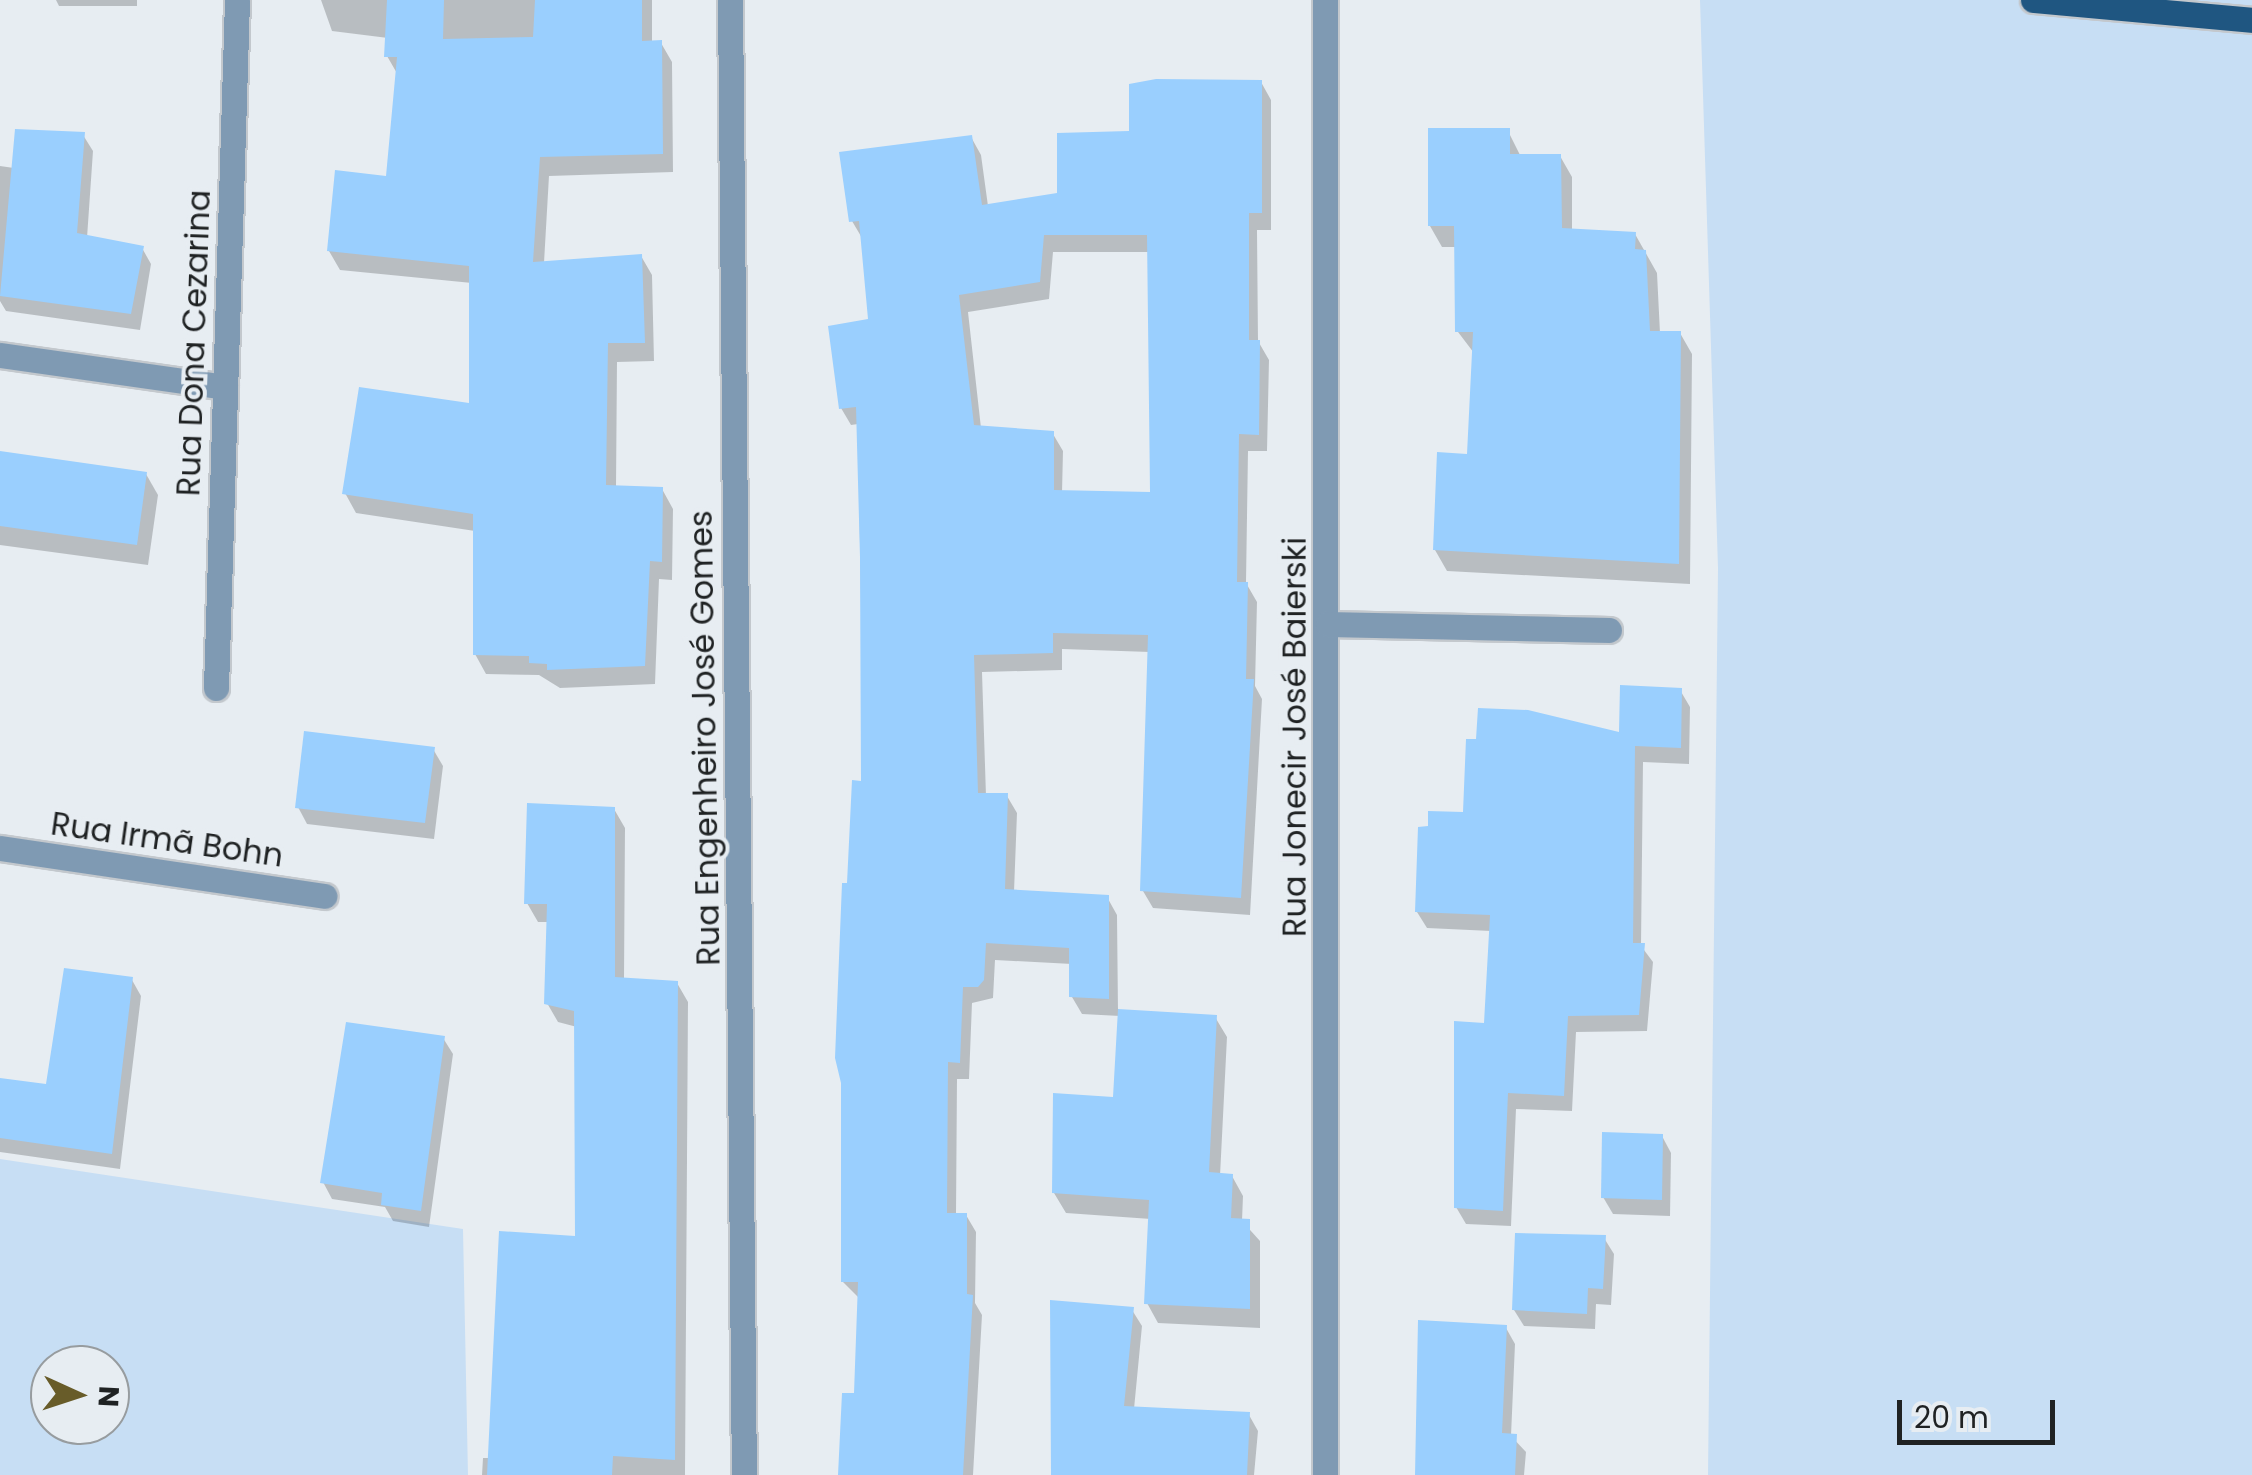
<!DOCTYPE html>
<html>
<head>
<meta charset="utf-8">
<style>
  body { margin:0 }
  #map { position:relative; width:2252px; height:1475px; overflow:hidden; background:#e7edf2; font-family:Poppins,sans-serif }
  div>[style] { position:absolute }
  .green>* { inset:0; background:#c7def4 }
  .shadow>* { inset:0; background:#0003 }
  .building>* { inset:0; background:#9acffe }
  .roads { filter:drop-shadow(2px 0 #c3c8cd) drop-shadow(-2px 0 #c3c8cd) drop-shadow(0 2px #c3c8cd) drop-shadow(0 -2px #c3c8cd) }
  .street>* { height:25px; margin:-12.5px; padding:0 12.5px; transform-origin:12.5px; border-radius:12.5px; background:#7f9ab3 }
  .primary>* { height:25px; margin:-12.5px; padding:0 12.5px; transform-origin:12.5px; border-radius:12.5px; background:#1f5681 }
  span { translate:-50% -50%; white-space:nowrap; text-align:center; line-height:1.15; -webkit-text-stroke:8px #e7edf2; paint-order:stroke }
  .street-label { font-size:32px; color:#1f2223 }
  .north { position:absolute; left:30px; top:1345px; width:100px; height:100px; box-sizing:border-box; background:#e7edf2; border:2px solid #979c9f; border-radius:50%; rotate:93deg; font-size:28px; font-weight:700; line-height:40px; text-align:center; color:#1f2223 }
  .north::after { content:''; display:block; margin:auto; width:35px; height:45px; background:#685c29; clip-path:polygon(50% 0,100% 100%,50% 72%,0 100%) }
  .scale { position:absolute; left:1897px; top:1400px; width:158px; height:45px; box-sizing:border-box; border:5px solid #1f2223; border-top:0; padding-left:12px; font-size:30px; line-height:35px; white-space:nowrap; color:#1f2223; -webkit-text-stroke:8px #e7edf2; paint-order:stroke }
</style>
</head>
<body>
<div id="map">
  <div class="green">
    <div style="clip-path:polygon(1700px 0,2252px 0,2252px 1475px,1708px 1475px,1718px 568px)"></div>
    <div style="clip-path:polygon(evenodd,0 1159px,463px 1229px,468px 1475px,0 1475px,0 1159px,50px 1365px,110px 1365px,110px 1425px,50px 1425px,50px 1365px)"></div>
  </div>
  <div class="shadow">
    <div style="clip-path:polygon(56px 0,137px 0,137px 6px,59px 6px)"></div>
    <div style="clip-path:polygon(321px 0,652px 0,652px 43px,661px 43px,672px 62px,673px 172px,549px 176px,544px 263px,641px 256px,652px 275px,654px 361px,617px 362px,616px 488px,662px 489px,673px 509px,672px 580px,659px 579px,655px 684px,560px 688px,539px 675px,486px 674px,475px 654px,475px 531px,356px 513px,345px 493px,471px 406px,472px 283px,340px 270px,329px 251px,388px 178px,398px 75px,387px 56px,388px 38px,332px 31px)"></div>
    <div style="clip-path:polygon(evenodd,1261px 82px,1271px 100px,1271px 230px,1257px 230px,1258px 341px,1269px 360px,1267px 451px,1248px 451px,1246px 583px,1257px 602px,1255px 686px,1262px 699px,1250px 915px,1153px 908px,1143px 891px,1150px 652px,1062px 649px,1062px 670px,982px 672px,986px 796px,1007px 796px,1017px 813px,1014px 892px,1107px 897px,1117px 915px,1118px 1011px,1215px 1017px,1227px 1037px,1220px 1176px,1232px 1176px,1243px 1196px,1242px 1221px,1260px 1241px,1260px 1328px,1158px 1323px,1147px 1303px,1151px 1219px,1066px 1213px,1054px 1193px,1115px 1100px,1120px 1016px,1082px 1014px,1072px 997px,1072px 964px,995px 960px,993px 998px,972px 1003px,969px 1079px,957px 1079px,956px 1215px,966px 1215px,976px 1232px,975px 1303px,982px 1315px,973px 1475px,841px 1475px,857px 1396px,860px 1299px,843px 1282px,864px 783px,858px 424px,851px 425px,841px 408px,871px 322px,862px 238px,852px 221px,971px 137px,981px 155px,988px 206px,1059px 196px,1131px 134px,1261px 82px,1053px 252px,1150px 252px,1153px 494px,1062px 493px,1063px 451px,1053px 434px,981px 428px,968px 312px,1049px 299px,1053px 252px)"></div>
    <div style="clip-path:polygon(1508px 131px,1521px 157px,1560px 156px,1572px 177px,1572px 231px,1635px 234px,1657px 273px,1660px 333px,1680px 333px,1692px 354px,1690px 584px,1447px 571px,1435px 550px,1469px 456px,1474px 353px,1458px 332px,1456px 247px,1442px 247px,1430px 226px)"></div>
    <div style="clip-path:polygon(83px 135px,93px 151px,87px 238px,142px 248px,151px 264px,140px 330px,6px 311px,0 301px,0 166px,14px 168px)"></div>
    <div style="clip-path:polygon(0 453px,146px 474px,158px 495px,148px 565px,0 545px)"></div>
    <div style="clip-path:polygon(1680px 690px,1690px 707px,1689px 764px,1643px 762px,1641px 946px,1653px 962px,1647px 1031px,1576px 1032px,1572px 1111px,1516px 1109px,1511px 1226px,1466px 1224px,1456px 1207px,1486px 1026px,1491px 931px,1427px 928px,1417px 912px,1465px 815px,1621px 735px)"></div>
    <div style="clip-path:polygon(433px 749px,443px 766px,434px 839px,307px 824px,298px 807px)"></div>
    <div style="clip-path:polygon(614px 809px,625px 828px,624px 980px,677px 983px,688px 1002px,685px 1475px,482px 1475px,483px 1458px,490px 1458px,578px 1238px,577px 1027px,558px 1022px,547px 1003px,549px 922px,538px 922px,527px 903px)"></div>
    <div style="clip-path:polygon(132px 980px,141px 996px,120px 1169px,0 1152px,0 1081px,48px 1087px)"></div>
    <div style="clip-path:polygon(443px 1038px,453px 1054px,429px 1227px,393px 1221px,385px 1207px,332px 1199px,323px 1182px)"></div>
    <div style="clip-path:polygon(1662px 1136px,1671px 1153px,1670px 1216px,1613px 1214px,1603px 1197px)"></div>
    <div style="clip-path:polygon(1604px 1238px,1614px 1254px,1611px 1305px,1596px 1304px,1595px 1329px,1524px 1326px,1514px 1310px)"></div>
    <div style="clip-path:polygon(1132px 1310px,1142px 1326px,1134px 1409px,1249px 1415px,1258px 1431px,1254px 1475px,1054px 1475px)"></div>
    <div style="clip-path:polygon(1506px 1328px,1515px 1344px,1511px 1436px,1526px 1452px,1524px 1475px,1417px 1475px)"></div>
  </div>
  <div class="building">
    <div style="clip-path:polygon(387px 0,444px 0,443px 39px,533px 37px,535px 0,642px 0,642px 41px,662px 40px,663px 154px,540px 157px,533px 262px,642px 254px,645px 343px,608px 343px,606px 485px,663px 487px,662px 562px,650px 561px,645px 666px,547px 670px,547px 664px,529px 663px,529px 656px,473px 655px,473px 514px,342px 494px,359px 387px,469px 403px,469px 266px,327px 251px,335px 170px,386px 176px,397px 57px,384px 57px)"></div>
    <div style="clip-path:polygon(evenodd,1156px 79px,1262px 80px,1262px 213px,1249px 213px,1249px 340px,1260px 340px,1259px 435px,1239px 434px,1237px 582px,1248px 582px,1246px 679px,1254px 679px,1241px 898px,1140px 891px,1148px 635px,1053px 633px,1053px 653px,974px 655px,978px 793px,1008px 793px,1005px 889px,1109px 895px,1109px 999px,1069px 997px,1069px 948px,986px 943px,984px 980px,978px 987px,963px 987px,960px 1063px,948px 1062px,947px 1213px,967px 1213px,967px 1294px,973px 1295px,963px 1475px,838px 1475px,842px 1393px,854px 1393px,858px 1282px,841px 1282px,841px 1083px,835px 1058px,842px 883px,847px 883px,852px 780px,861px 781px,860px 557px,856px 407px,839px 409px,828px 326px,868px 319px,859px 221px,849px 222px,839px 152px,972px 135px,982px 205px,1057px 193px,1057px 133px,1129px 131px,1129px 84px,1156px 79px,1044px 235px,1147px 235px,1150px 492px,1054px 490px,1054px 431px,974px 425px,959px 295px,1040px 282px,1044px 235px)"></div>
    <div style="clip-path:polygon(1428px 128px,1510px 128px,1510px 154px,1561px 154px,1562px 228px,1636px 232px,1635px 249px,1646px 250px,1650px 331px,1681px 331px,1679px 564px,1433px 550px,1437px 452px,1467px 454px,1473px 332px,1455px 332px,1454px 226px,1428px 226px)"></div>
    <div style="clip-path:polygon(15px 129px,85px 132px,77px 233px,144px 246px,131px 314px,0 296px)"></div>
    <div style="clip-path:polygon(0 451px,147px 472px,137px 545px,0 526px)"></div>
    <div style="clip-path:polygon(1620px 685px,1682px 688px,1681px 748px,1635px 746px,1633px 943px,1645px 943px,1639px 1015px,1568px 1016px,1564px 1096px,1508px 1093px,1503px 1211px,1454px 1208px,1454px 1021px,1484px 1023px,1490px 915px,1415px 912px,1418px 827px,1428px 826px,1428px 811px,1463px 812px,1466px 739px,1476px 739px,1478px 708px,1528px 710px,1619px 732px)"></div>
    <div style="clip-path:polygon(304px 731px,435px 747px,425px 823px,295px 808px)"></div>
    <div style="clip-path:polygon(527px 803px,615px 807px,615px 977px,678px 981px,675px 1460px,613px 1456px,612px 1475px,487px 1475px,499px 1231px,575px 1236px,574px 1011px,544px 1004px,547px 904px,524px 904px)"></div>
    <div style="clip-path:polygon(64px 968px,133px 977px,112px 1154px,0 1138px,0 1078px,46px 1084px)"></div>
    <div style="clip-path:polygon(1118px 1009px,1217px 1015px,1209px 1172px,1233px 1174px,1231px 1218px,1250px 1219px,1250px 1309px,1144px 1304px,1149px 1200px,1052px 1193px,1053px 1093px,1113px 1097px)"></div>
    <div style="clip-path:polygon(346px 1022px,445px 1036px,421px 1211px,381px 1205px,382px 1193px,320px 1183px)"></div>
    <div style="clip-path:polygon(1602px 1132px,1663px 1134px,1662px 1200px,1601px 1198px)"></div>
    <div style="clip-path:polygon(1515px 1233px,1606px 1235px,1603px 1289px,1588px 1288px,1587px 1314px,1512px 1310px)"></div>
    <div style="clip-path:polygon(1050px 1300px,1134px 1307px,1124px 1406px,1250px 1412px,1247px 1475px,1051px 1475px)"></div>
    <div style="clip-path:polygon(1418px 1320px,1507px 1325px,1502px 1433px,1517px 1434px,1515px 1475px,1415px 1475px)"></div>
  </div>
  <div class="roads">
    <div class="street">
      <div style="left:730px;top:0;width:1475px;rotate:89.46deg"></div>
      <div style="left:1325px;top:0;width:1475px;rotate:90deg"></div>
      <div style="left:0;top:355px;width:227px;rotate:8.1deg"></div>
      <div style="left:1328px;top:624px;width:281px;rotate:1.2deg"></div>
      <div style="left:216px;top:688px;width:688px;rotate:-88.25deg"></div>
      <div style="left:0;top:848px;width:328px;rotate:8.4deg"></div>
    </div>
    <div class="primary">
      <div style="left:2033px;top:0;width:220px;rotate:5.2deg"></div>
    </div>
  </div>
  <div class="street-label">
    <span style="left:194px;top:343px;rotate:-88deg">Rua Dona Cezarina</span>
    <span style="left:1295px;top:737px;rotate:-90deg">Rua Jonecir José Baierski</span>
    <span style="left:705px;top:738px;rotate:-91deg">Rua Engenheiro José Gomes</span>
    <span style="left:167px;top:840px;rotate:8deg">Rua Irmã Bohn</span>
  </div>
  <div class="north">N</div>
  <div class="scale">20 m</div>
</div>
</body>
</html>
